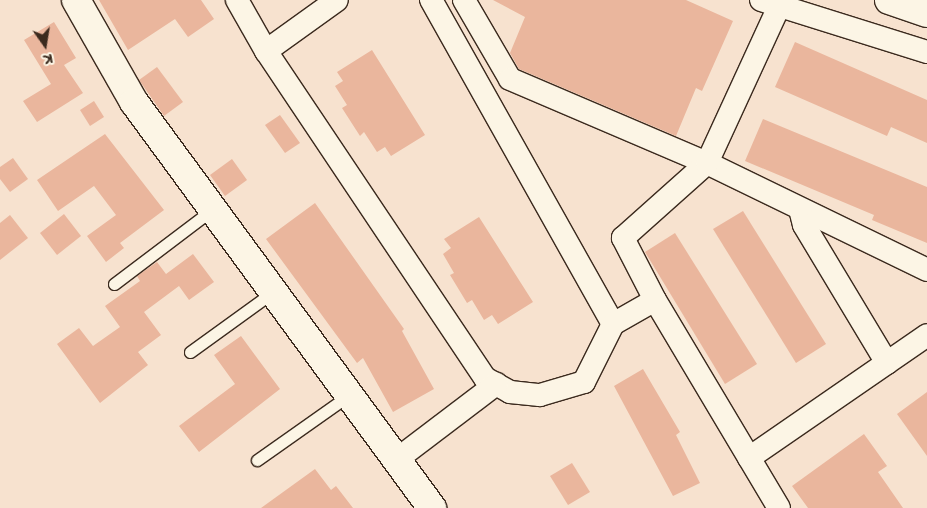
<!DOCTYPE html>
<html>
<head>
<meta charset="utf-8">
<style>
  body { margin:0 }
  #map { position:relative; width:927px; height:508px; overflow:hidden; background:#f7e2cf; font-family:"Shantell Sans",sans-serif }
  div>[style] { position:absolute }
  .building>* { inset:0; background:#eab69d }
  .roads { filter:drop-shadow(1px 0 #3b2a1e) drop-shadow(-1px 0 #3b2a1e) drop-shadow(0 1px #3b2a1e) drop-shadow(0 -1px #3b2a1e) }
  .service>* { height:11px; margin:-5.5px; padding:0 5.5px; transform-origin:5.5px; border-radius:5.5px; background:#fcf5e5 }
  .minor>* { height:22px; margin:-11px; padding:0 11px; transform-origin:11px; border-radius:11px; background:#fcf5e5 }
  .tertiary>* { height:28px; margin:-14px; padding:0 14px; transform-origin:14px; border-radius:14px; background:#fcf5e5 }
  .secondary>* { height:28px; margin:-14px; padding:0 14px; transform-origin:14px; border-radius:14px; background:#fcf5e5 }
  span { translate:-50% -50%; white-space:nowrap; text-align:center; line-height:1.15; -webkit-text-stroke:4px #fcf5e5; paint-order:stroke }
  .north { position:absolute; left:20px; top:20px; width:50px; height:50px; -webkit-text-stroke:4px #fcf5e5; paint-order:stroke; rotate:167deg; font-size:14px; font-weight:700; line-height:20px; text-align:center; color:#3b2a1e }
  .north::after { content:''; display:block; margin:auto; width:18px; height:22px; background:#3b2a1e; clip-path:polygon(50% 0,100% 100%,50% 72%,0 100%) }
</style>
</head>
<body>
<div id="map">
  <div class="building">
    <div style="clip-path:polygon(99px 0,201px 0,214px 19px,188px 37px,175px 19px,128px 50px)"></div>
    <div style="clip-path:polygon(493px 0,686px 0,733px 21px,702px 91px,696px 88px,676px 136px,519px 69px,510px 53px,525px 17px)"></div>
    <div style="clip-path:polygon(54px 22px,76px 58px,64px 65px,83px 93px,37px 122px,23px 101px,51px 84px,24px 40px)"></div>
    <div style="clip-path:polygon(795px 42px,927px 100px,927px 143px,891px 127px,887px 136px,775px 87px)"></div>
    <div style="clip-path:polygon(372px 50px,425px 135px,391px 156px,385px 147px,377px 152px,364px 132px,360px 136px,342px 108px,347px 105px,335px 86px,343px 81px,337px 72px)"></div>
    <div style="clip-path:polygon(157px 67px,183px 102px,164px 116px,139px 80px)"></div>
    <div style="clip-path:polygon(94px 101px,104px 117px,90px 126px,80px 110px)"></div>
    <div style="clip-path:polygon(280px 115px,300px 143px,285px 153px,265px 125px)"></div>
    <div style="clip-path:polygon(763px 119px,927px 187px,927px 243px,872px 220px,874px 215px,745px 161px)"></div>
    <div style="clip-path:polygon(105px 134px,164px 210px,120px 243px,124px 248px,106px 262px,87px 236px,116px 215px,94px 186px,58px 211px,37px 180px)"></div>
    <div style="clip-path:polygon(13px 158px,28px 179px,10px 192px,0 179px,0 167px)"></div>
    <div style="clip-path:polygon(232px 159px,247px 180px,225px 196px,210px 175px)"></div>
    <div style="clip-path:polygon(315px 203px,404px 329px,402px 331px,434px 389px,393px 412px,363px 358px,357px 363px,266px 239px)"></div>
    <div style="clip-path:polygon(743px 211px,826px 344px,796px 363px,713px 229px)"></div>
    <div style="clip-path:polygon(64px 214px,81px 236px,57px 255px,40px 233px)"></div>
    <div style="clip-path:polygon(10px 215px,28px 238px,0 260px,0 223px)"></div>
    <div style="clip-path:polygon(479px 217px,533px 302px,498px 324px,492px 315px,484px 320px,472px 300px,467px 303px,450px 275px,454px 273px,443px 254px,451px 248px,444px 239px)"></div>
    <div style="clip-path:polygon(675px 233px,757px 364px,725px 384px,645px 252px)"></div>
    <div style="clip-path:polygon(193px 254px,214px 282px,189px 300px,179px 286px,144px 312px,161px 335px,138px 352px,148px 365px,100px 403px,57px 344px,79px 328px,93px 346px,120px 327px,105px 306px,140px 281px,137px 276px,157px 262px,166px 274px)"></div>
    <div style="clip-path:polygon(241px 336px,280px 389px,199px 452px,179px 426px,235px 384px,214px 355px)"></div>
    <div style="clip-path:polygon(643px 369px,680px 432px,676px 435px,700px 483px,673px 496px,614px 386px)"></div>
    <div style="clip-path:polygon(927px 392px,927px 456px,897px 414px)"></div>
    <div style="clip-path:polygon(864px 434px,887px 466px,878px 472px,903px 508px,808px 508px,792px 486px)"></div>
    <div style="clip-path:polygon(572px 463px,590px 492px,568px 505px,550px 476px)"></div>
    <div style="clip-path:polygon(315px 469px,331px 490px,336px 486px,353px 508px,261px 508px)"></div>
  </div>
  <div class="roads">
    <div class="service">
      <div style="left:114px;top:284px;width:124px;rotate:-37.1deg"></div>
      <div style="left:190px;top:352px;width:102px;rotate:-35.9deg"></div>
      <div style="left:257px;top:460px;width:113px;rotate:-35.2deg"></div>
    </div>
    <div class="minor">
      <div style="left:237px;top:0;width:59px;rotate:60.4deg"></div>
      <div style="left:266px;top:51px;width:394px;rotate:56.2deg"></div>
      <div style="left:485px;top:378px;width:29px;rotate:29deg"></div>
      <div style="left:510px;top:392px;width:30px;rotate:6deg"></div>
      <div style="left:540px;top:395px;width:46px;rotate:-16.5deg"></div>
      <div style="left:584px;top:382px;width:65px;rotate:-63.4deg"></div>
      <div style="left:613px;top:324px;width:372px;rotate:-119.3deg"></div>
      <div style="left:464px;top:0;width:91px;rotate:59.8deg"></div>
      <div style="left:510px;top:79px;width:214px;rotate:23.1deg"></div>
      <div style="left:707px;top:163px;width:245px;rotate:25.9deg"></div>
      <div style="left:761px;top:0;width:174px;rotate:17.4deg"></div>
      <div style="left:266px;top:51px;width:87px;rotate:-35.7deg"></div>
      <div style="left:800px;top:209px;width:16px;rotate:76deg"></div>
      <div style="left:804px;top:225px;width:161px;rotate:59deg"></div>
      <div style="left:613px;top:324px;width:48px;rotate:-29.7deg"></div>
      <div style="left:749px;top:458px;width:216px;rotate:-34.6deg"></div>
      <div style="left:396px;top:460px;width:126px;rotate:-37.2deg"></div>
      <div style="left:779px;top:508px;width:242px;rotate:-120.8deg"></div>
      <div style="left:655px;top:300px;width:70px;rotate:-117.3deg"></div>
      <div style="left:623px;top:238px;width:113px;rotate:-41.8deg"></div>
      <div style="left:707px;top:163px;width:179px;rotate:-65.3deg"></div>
    </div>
    <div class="tertiary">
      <div style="left:76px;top:0;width:117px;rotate:60.4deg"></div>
      <div style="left:134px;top:102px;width:504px;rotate:53.72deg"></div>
    </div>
    <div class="secondary">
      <div style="left:889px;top:0;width:40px;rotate:18.9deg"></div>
    </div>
  </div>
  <div class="north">K</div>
</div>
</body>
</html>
